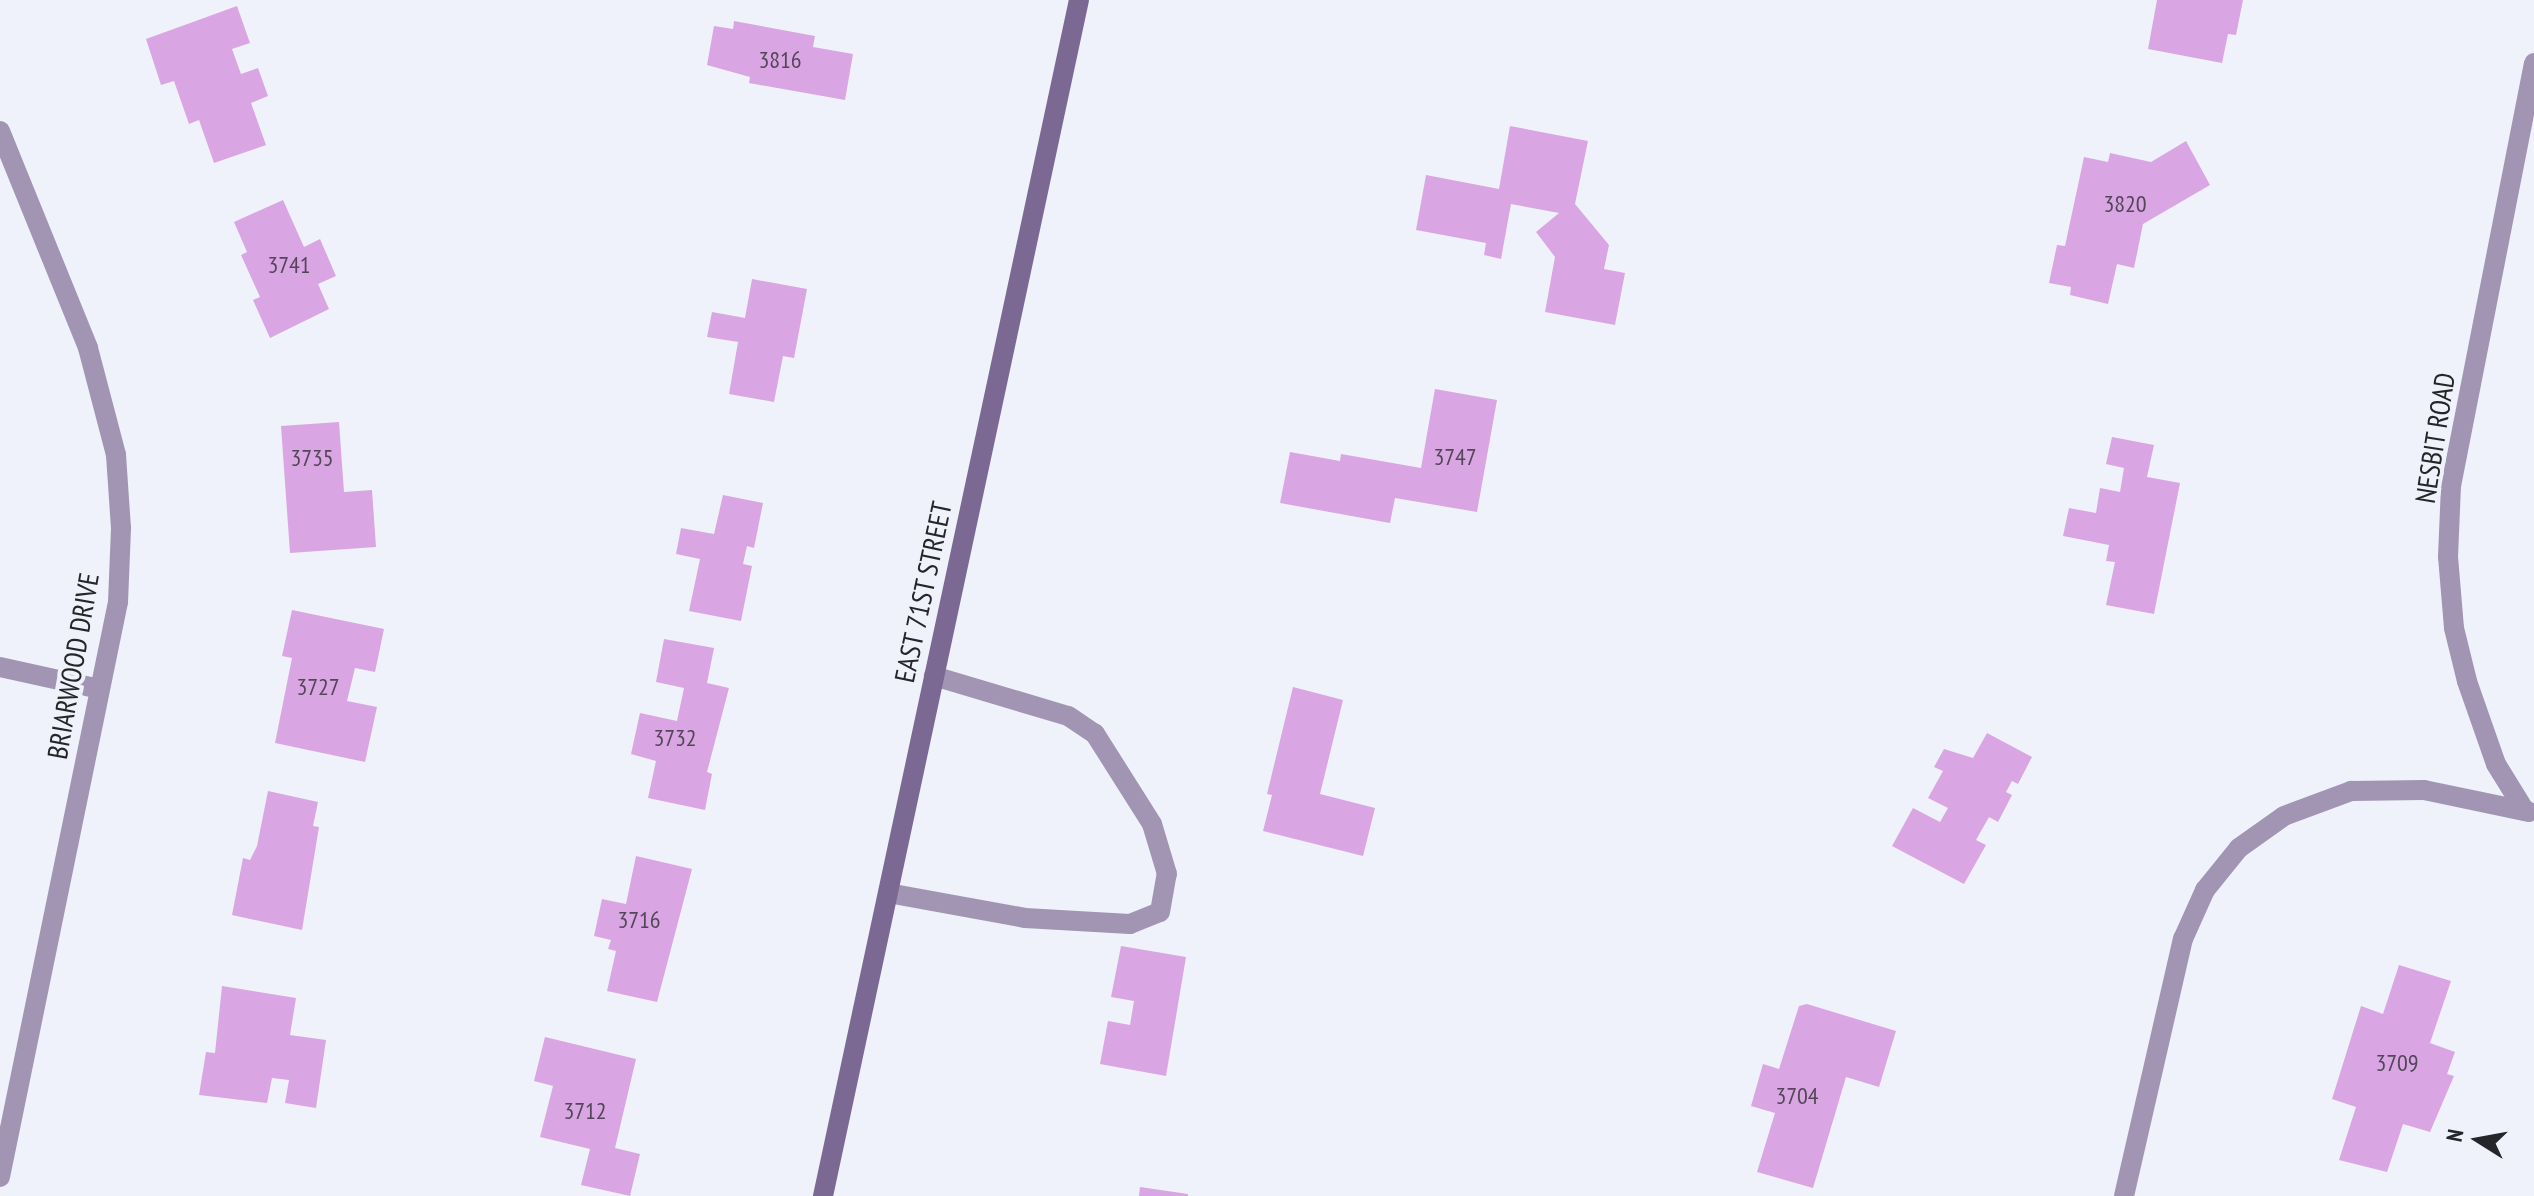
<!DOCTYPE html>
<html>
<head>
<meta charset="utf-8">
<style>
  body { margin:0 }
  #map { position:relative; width:2534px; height:1196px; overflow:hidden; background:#eff2fa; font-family:"PT Sans Narrow",sans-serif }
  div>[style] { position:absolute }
  .building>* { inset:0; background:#d9a6e3 }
  .lane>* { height:20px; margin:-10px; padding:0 10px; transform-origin:10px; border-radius:10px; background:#a295b3 }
  .street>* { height:20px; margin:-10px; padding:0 10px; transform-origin:10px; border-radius:10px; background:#a295b3 }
  .secondary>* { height:20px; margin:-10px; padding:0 10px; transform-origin:10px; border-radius:10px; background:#7c6993 }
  span { translate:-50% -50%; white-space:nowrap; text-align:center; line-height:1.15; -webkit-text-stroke:8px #eff2fa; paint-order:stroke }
  .number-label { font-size:24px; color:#524658 }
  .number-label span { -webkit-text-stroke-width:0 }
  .street-label { font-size:28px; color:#252629 }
  .north { position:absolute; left:2438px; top:1100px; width:80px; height:80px; -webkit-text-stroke:6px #eff2fa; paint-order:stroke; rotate:281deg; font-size:22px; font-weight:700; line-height:32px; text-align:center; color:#252629 }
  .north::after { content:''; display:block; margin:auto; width:28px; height:36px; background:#252629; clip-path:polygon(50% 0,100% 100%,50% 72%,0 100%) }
</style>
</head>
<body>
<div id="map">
  <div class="building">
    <div style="clip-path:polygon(2157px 0,2243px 0,2236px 35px,2228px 34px,2222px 63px,2148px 49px)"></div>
    <div style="clip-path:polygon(237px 6px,250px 43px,232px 49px,241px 74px,258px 68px,268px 96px,251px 103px,266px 145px,214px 163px,199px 120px,189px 124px,174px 81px,161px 85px,146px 39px)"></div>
    <div style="clip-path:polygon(734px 21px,815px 36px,813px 47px,853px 54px,845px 100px,749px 83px,750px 77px,707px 65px,714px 26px,733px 29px)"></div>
    <div style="clip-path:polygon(1510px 126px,1588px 141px,1575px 204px,1609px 245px,1604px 269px,1625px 273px,1615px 325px,1545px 312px,1555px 257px,1536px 232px,1559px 213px,1511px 204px,1501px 259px,1484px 255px,1486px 243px,1416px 230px,1426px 175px,1499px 189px)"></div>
    <div style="clip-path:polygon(2186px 141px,2210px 185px,2143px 224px,2134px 268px,2117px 264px,2108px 304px,2070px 295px,2071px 287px,2049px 283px,2057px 245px,2065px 246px,2084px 157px,2108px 162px,2110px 153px,2151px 162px)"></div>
    <div style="clip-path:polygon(283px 200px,304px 247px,320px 239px,336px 276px,318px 284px,329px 309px,270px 338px,253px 300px,260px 297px,241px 255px,247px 252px,234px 222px)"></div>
    <div style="clip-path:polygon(752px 279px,807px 289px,794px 358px,783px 356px,774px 402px,729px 394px,738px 342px,707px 337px,712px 312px,745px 318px)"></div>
    <div style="clip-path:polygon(1435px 389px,1497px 400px,1477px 512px,1395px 498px,1390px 523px,1280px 503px,1290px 452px,1340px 461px,1341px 454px,1421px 468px)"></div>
    <div style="clip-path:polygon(339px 422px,344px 492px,372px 490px,376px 547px,290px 553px,281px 426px)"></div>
    <div style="clip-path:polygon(2112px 437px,2154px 445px,2147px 477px,2180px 483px,2154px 614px,2106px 605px,2115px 562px,2106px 561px,2109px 545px,2063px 536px,2069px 508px,2096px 513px,2100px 488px,2120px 492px,2124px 468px,2106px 464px)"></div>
    <div style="clip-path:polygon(723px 495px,763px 503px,754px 548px,747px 546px,743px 564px,752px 566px,741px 621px,689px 611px,700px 559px,676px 554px,681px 528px,714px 534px)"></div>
    <div style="clip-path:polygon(292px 610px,384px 629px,375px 672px,355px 668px,347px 701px,377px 707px,365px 762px,275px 743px,292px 658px,282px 656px)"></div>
    <div style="clip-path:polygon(664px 639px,714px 648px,707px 683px,729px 688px,707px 772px,712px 774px,705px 810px,648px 798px,656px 761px,631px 754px,640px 713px,677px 721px,684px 688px,656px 682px)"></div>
    <div style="clip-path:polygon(1293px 687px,1343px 700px,1320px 794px,1375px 808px,1363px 856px,1263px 831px,1272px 795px,1267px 794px)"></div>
    <div style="clip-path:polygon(1987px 733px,2032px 757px,2018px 784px,2012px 781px,2006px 792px,2012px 795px,1998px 822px,1989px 817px,1976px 840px,1986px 845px,1964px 884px,1892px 846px,1913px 808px,1940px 822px,1948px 808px,1928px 798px,1943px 771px,1934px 767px,1944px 749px,1973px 758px)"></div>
    <div style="clip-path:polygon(268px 791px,318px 802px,313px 826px,319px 827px,302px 930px,232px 915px,243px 858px,250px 860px,257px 846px)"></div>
    <div style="clip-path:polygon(636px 856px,692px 869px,657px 1002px,607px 991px,616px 951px,608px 949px,611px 940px,594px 936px,602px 899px,626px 904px)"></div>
    <div style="clip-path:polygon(1121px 946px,1186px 957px,1166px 1076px,1100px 1064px,1108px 1021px,1130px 1025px,1134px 1001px,1111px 997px)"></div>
    <div style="clip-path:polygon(2399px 965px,2451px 981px,2430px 1043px,2455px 1052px,2447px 1074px,2454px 1076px,2430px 1132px,2403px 1124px,2387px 1172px,2339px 1160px,2356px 1107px,2332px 1099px,2361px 1006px,2383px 1014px)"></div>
    <div style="clip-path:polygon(222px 986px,296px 998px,290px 1035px,326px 1040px,316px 1108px,285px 1103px,289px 1080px,272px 1078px,267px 1103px,199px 1095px,206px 1052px,215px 1053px)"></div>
    <div style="clip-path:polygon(1807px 1004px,1896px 1031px,1879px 1087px,1846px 1077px,1813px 1188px,1757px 1172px,1775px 1113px,1751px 1106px,1763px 1064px,1779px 1069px,1799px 1006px)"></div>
    <div style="clip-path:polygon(545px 1037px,636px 1059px,615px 1148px,640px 1154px,630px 1196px,581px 1185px,590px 1149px,540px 1137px,553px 1086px,534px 1081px)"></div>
    <div style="clip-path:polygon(1140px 1187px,1188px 1194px,1188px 1196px,1139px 1196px)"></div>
  </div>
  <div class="lane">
    <div style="left:888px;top:893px;width:139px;rotate:10.3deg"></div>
    <div style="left:1025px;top:918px;width:105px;rotate:3.3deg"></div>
    <div style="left:1130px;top:924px;width:32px;rotate:-22deg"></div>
    <div style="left:1160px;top:912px;width:39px;rotate:-80deg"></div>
    <div style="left:1167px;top:874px;width:52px;rotate:-106.7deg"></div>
    <div style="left:1152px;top:824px;width:107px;rotate:-122.3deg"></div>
    <div style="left:1095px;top:734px;width:32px;rotate:-146deg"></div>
    <div style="left:1068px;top:716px;width:140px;rotate:-163.4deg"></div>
  </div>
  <div class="street">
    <div style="left:0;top:131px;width:234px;rotate:67.9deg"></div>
    <div style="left:88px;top:348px;width:111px;rotate:75.3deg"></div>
    <div style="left:116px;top:455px;width:73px;rotate:86.1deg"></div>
    <div style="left:121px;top:528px;width:74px;rotate:92.3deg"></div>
    <div style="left:118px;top:602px;width:587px;rotate:101.6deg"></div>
    <div style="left:0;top:667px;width:102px;rotate:12.4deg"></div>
    <div style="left:2525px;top:811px;width:55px;rotate:-121.7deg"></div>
    <div style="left:2496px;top:764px;width:88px;rotate:-109.3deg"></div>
    <div style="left:2467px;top:681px;width:55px;rotate:-103.8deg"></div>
    <div style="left:2454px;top:628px;width:71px;rotate:-94.8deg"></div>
    <div style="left:2448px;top:557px;width:71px;rotate:-87.6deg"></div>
    <div style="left:2451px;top:486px;width:431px;rotate:-78.9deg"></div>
    <div style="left:2124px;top:1196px;width:264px;rotate:-77.1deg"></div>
    <div style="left:2183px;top:939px;width:54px;rotate:-65.8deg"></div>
    <div style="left:2205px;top:890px;width:54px;rotate:-51deg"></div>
    <div style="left:2239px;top:848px;width:55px;rotate:-35.4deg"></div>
    <div style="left:2284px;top:816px;width:72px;rotate:-20.5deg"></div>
    <div style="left:2351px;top:791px;width:73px;rotate:-0.8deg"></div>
    <div style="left:2424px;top:790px;width:107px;rotate:11.8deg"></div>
  </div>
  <div class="secondary">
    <div style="left:823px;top:1196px;width:1223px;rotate:-77.92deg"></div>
  </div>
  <div class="number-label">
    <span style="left:780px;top:60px">3816</span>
    <span style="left:2125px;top:204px">3820</span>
    <span style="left:289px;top:265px">3741</span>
    <span style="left:1455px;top:457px">3747</span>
    <span style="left:312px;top:458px">3735</span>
    <span style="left:318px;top:687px">3727</span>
    <span style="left:675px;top:738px">3732</span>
    <span style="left:639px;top:920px">3716</span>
    <span style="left:2397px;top:1063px">3709</span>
    <span style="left:1797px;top:1096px">3704</span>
    <span style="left:585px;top:1111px">3712</span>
  </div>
  <div class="street-label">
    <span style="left:2435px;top:438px;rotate:-81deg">NESBIT ROAD</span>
    <span style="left:923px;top:592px;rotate:-78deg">EAST 71ST STREET</span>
    <span style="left:73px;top:666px;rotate:-80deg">BRIARWOOD DRIVE</span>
  </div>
  <div class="north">N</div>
</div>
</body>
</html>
